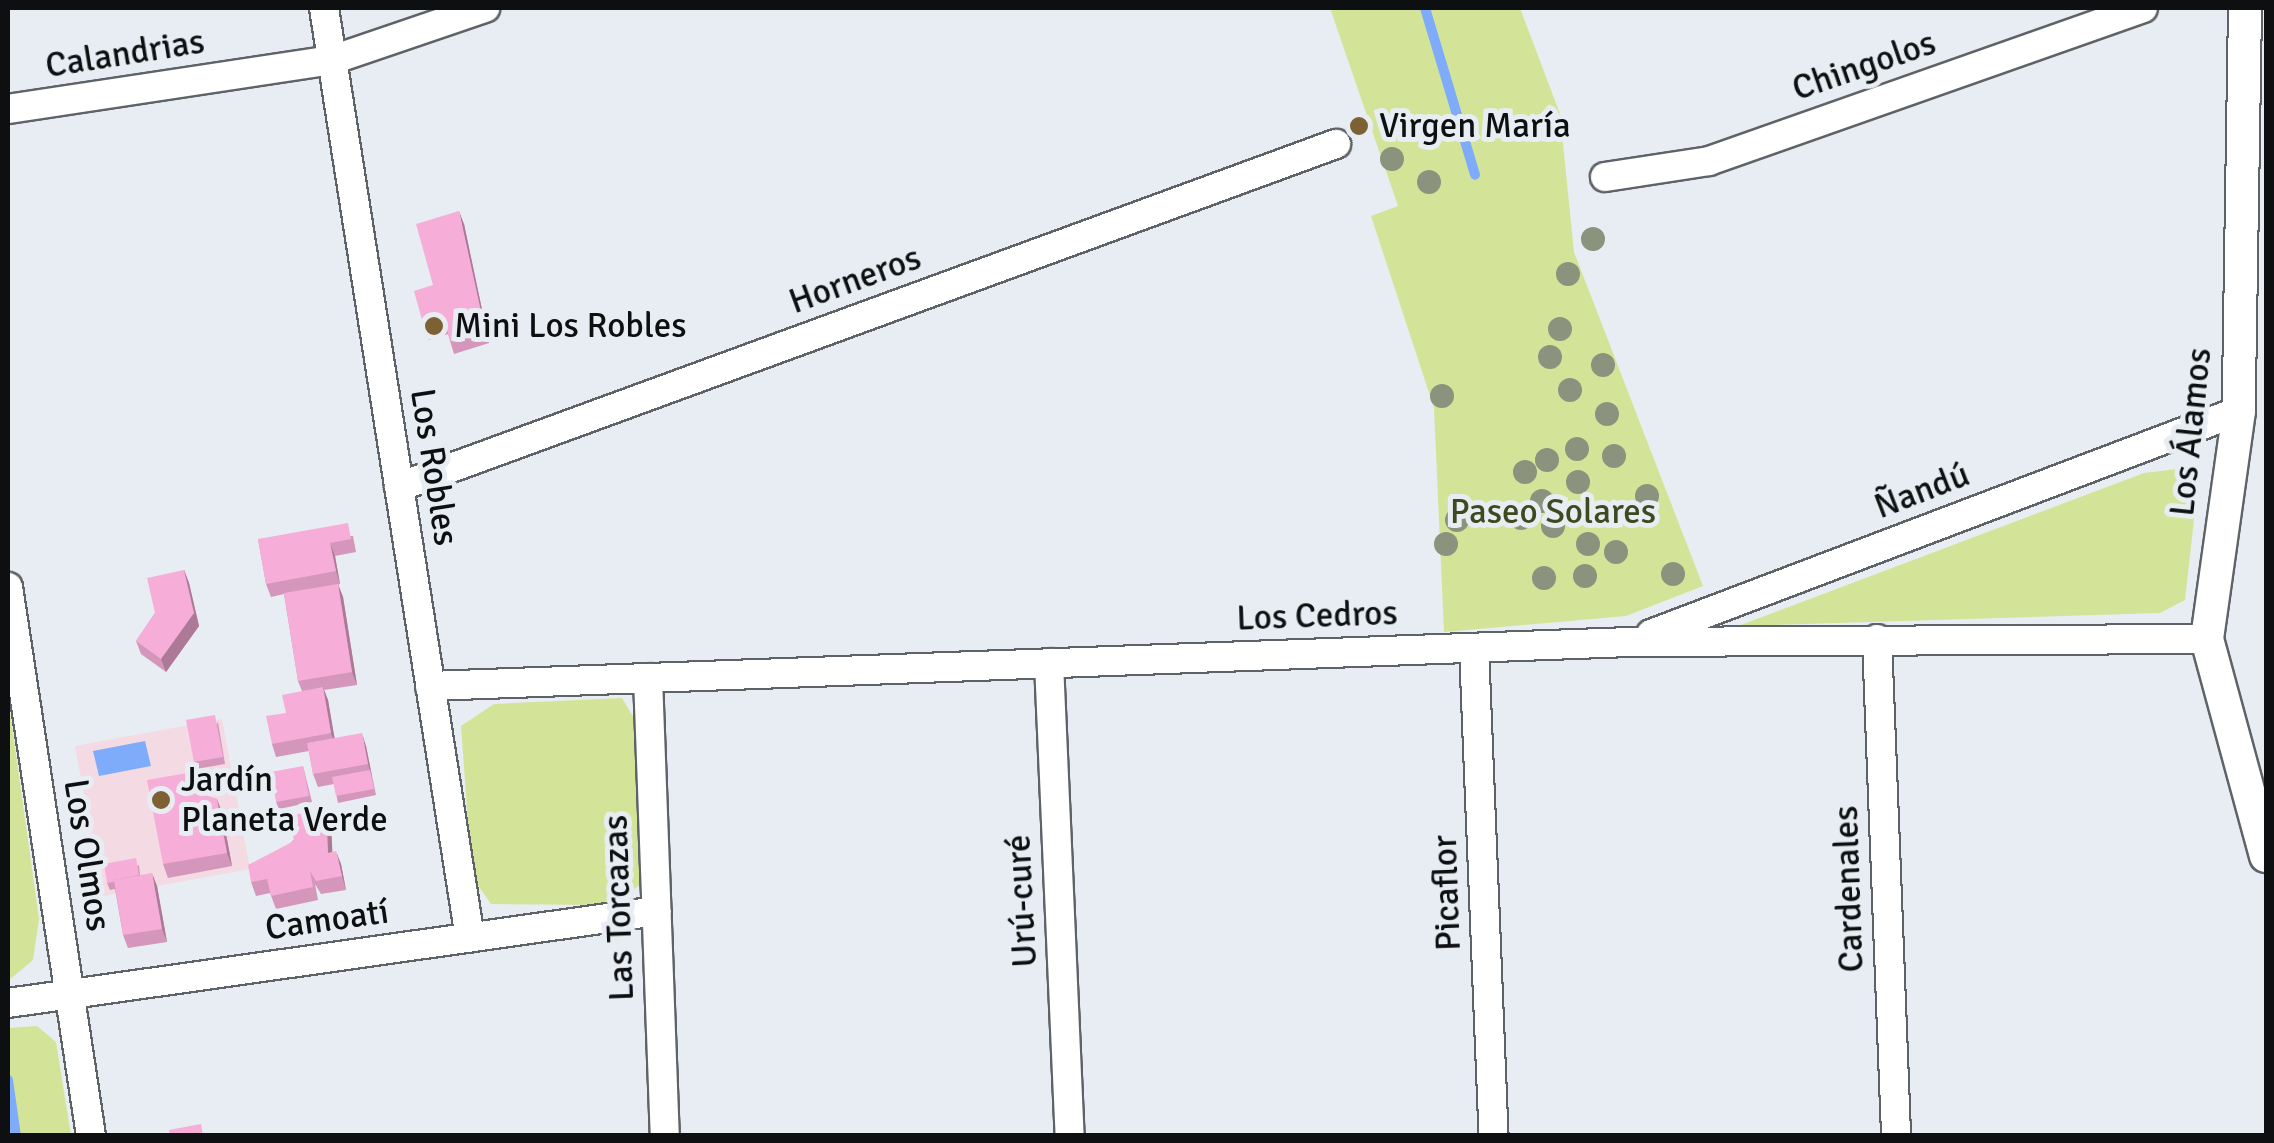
<!DOCTYPE html>
<html>
<head>
<meta charset="utf-8">
<style>
  body { margin:0 }
  #map { position:relative; width:2274px; height:1143px; overflow:hidden; background:#e7edf2; font-family:Signika,sans-serif }
  div>[style] { position:absolute }
  .education>* { inset:0; background:#f4dae3 }
  .green>* { inset:0; background:#d3e498 }
  .water>* { inset:0; background:#7eacfb }
  .stream>* { height:10px; margin:-5px; padding:0 5px; transform-origin:5px; border-radius:5px; background:#7eacfb }
  .roads { filter:drop-shadow(2px 0 #5e6367) drop-shadow(-2px 0 #5e6367) drop-shadow(0 2px #5e6367) drop-shadow(0 -2px #5e6367) }
  .minor>* { height:28px; margin:-14px; padding:0 14px; transform-origin:14px; border-radius:14px; background:#fff }
  .tertiary>* { height:32px; margin:-16px; padding:0 16px; transform-origin:16px; border-radius:16px; background:#fff }
  .trees>* { width:24px; height:24px; margin:-12px; border-radius:50%; background:#8b927e }
  .wall>* { inset:0; background:#d496ba }
  .shaded-wall>* { inset:0; background:#ac7a97 }
  .building>* { inset:0; background:#f6aed8 }
  .dots>* { width:28px; height:28px; translate:-50% -50%; box-sizing:border-box; border:5px solid #e7edf2; border-radius:50% }
  span { translate:-50% -50%; white-space:nowrap; text-align:center; line-height:1.15; -webkit-text-stroke:10px #e7edf2; paint-order:stroke }
  .street-label { font-size:35px; color:#0d0f11 }
  .poi-label { font-size:35px; color:#0d0f11 }
  .left { translate:0 -50%; text-align:left }
  .park-label { font-size:35px; color:#404820 }
  .frame { position:absolute; inset:0; border:10px solid #0d0f11; pointer-events:none }
</style>
</head>
<body>
<div id="map">
  <div class="education">
    <div style="clip-path:polygon(222px 719px,250px 869px,103px 896px,75px 746px)"></div>
  </div>
  <div class="green">
    <div style="clip-path:polygon(1330px 8px,1520px 8px,1560px 114px,1574px 252px,1703px 586px,1626px 616px,1444px 632px,1434px 408px,1371px 216px,1398px 206px)"></div>
    <div style="clip-path:polygon(2177px 469px,2198px 484px,2185px 600px,2160px 613px,1738px 626px,2144px 473px)"></div>
    <div style="clip-path:polygon(8px 697px,39px 919px,33px 960px,8px 981px)"></div>
    <div style="clip-path:polygon(622px 698px,634px 718px,641px 884px,613px 905px,491px 904px,472px 877px,461px 726px,494px 704px)"></div>
    <div style="clip-path:polygon(37px 1026px,56px 1042px,71px 1135px,8px 1135px,8px 1028px)"></div>
  </div>
  <div class="water">
    <div style="clip-path:polygon(145px 741px,151px 766px,99px 776px,93px 751px)"></div>
  </div>
  <div class="stream">
    <div style="left:1425px;top:8px;width:174px;rotate:73.3deg"></div>
    <div style="left:8px;top:1080px;width:57px;rotate:81.9deg"></div>
  </div>
  <div class="roads">
    <div class="minor">
      <div style="left:324px;top:8px;width:941px;rotate:81.08deg"></div>
      <div style="left:8px;top:109px;width:328px;rotate:-8.6deg"></div>
      <div style="left:332px;top:60px;width:162px;rotate:-18.8deg"></div>
      <div style="left:1605px;top:177px;width:105px;rotate:-8.7deg"></div>
      <div style="left:1709px;top:161px;width:460px;rotate:-19.4deg"></div>
      <div style="left:399px;top:487px;width:998px;rotate:-20.11deg"></div>
      <div style="left:8px;top:587px;width:555px;rotate:81.4deg"></div>
      <div style="left:1651px;top:634px;width:629px;rotate:-20.77deg"></div>
      <div style="left:1877px;top:639px;width:497px;rotate:87.8deg"></div>
      <div style="left:1474px;top:648px;width:488px;rotate:87.7deg"></div>
      <div style="left:1049px;top:663px;width:473px;rotate:87.5deg"></div>
      <div style="left:648px;top:678px;width:458px;rotate:87.9deg"></div>
      <div style="left:430px;top:686px;width:1202px;rotate:-2.1deg"></div>
      <div style="left:1631px;top:642px;width:576px;rotate:-0.3deg"></div>
      <div style="left:8px;top:1003px;width:655px;rotate:-8.07deg"></div>
    </div>
    <div class="tertiary">
      <div style="left:2245px;top:8px;width:403px;rotate:90.9deg"></div>
      <div style="left:2239px;top:411px;width:230px;rotate:98deg"></div>
      <div style="left:2207px;top:639px;width:225px;rotate:74.8deg"></div>
    </div>
  </div>
  <div class="trees">
    <div style="left:1392px;top:159px"></div>
    <div style="left:1429px;top:182px"></div>
    <div style="left:1593px;top:239px"></div>
    <div style="left:1568px;top:274px"></div>
    <div style="left:1560px;top:329px"></div>
    <div style="left:1550px;top:357px"></div>
    <div style="left:1603px;top:365px"></div>
    <div style="left:1570px;top:390px"></div>
    <div style="left:1442px;top:396px"></div>
    <div style="left:1607px;top:414px"></div>
    <div style="left:1577px;top:449px"></div>
    <div style="left:1614px;top:456px"></div>
    <div style="left:1547px;top:460px"></div>
    <div style="left:1525px;top:472px"></div>
    <div style="left:1578px;top:482px"></div>
    <div style="left:1647px;top:496px"></div>
    <div style="left:1542px;top:501px"></div>
    <div style="left:1521px;top:518px"></div>
    <div style="left:1457px;top:520px"></div>
    <div style="left:1553px;top:526px"></div>
    <div style="left:1446px;top:544px"></div>
    <div style="left:1588px;top:544px"></div>
    <div style="left:1616px;top:552px"></div>
    <div style="left:1673px;top:574px"></div>
    <div style="left:1585px;top:576px"></div>
    <div style="left:1544px;top:578px"></div>
  </div>
  <div class="wall">
    <div style="clip-path:polygon(464px 224px,489px 343px,454px 354px,448px 334px,429px 340px,424px 327px,433px 285px)"></div>
    <div style="clip-path:polygon(353px 536px,356px 552px,335px 556px,340px 584px,338px 585px,343px 597px,357px 685px,324px 690px,328px 700px,334px 738px,366px 746px,376px 795px,338px 803px,334px 784px,318px 787px,313px 774px,309px 751px,276px 757px,272px 744px,286px 713px,302px 691px,298px 681px,284px 594px,271px 597px,266px 584px,258px 539px)"></div>
    <div style="clip-path:polygon(184px 570px,189px 583px,199px 626px,166px 672px,141px 654px,136px 641px)"></div>
    <div style="clip-path:polygon(218px 722px,225px 764px,196px 769px,194px 762px)"></div>
    <div style="clip-path:polygon(303px 766px,312px 802px,279px 809px,276px 802px)"></div>
    <div style="clip-path:polygon(193px 772px,199px 794px,217px 799px,222px 813px,232px 866px,168px 878px,163px 864px)"></div>
    <div style="clip-path:polygon(326px 808px,331px 821px,332px 852px,341px 864px,346px 890px,321px 894px,315px 884px,318px 900px,276px 909px,270px 893px,256px 896px,251px 882px)"></div>
    <div style="clip-path:polygon(139px 865px,140px 875px,157px 886px,167px 942px,128px 948px,123px 935px,115px 889px,110px 890px,107px 883px)"></div>
  </div>
  <div class="shaded-wall">
    <div style="clip-path:polygon(459px 211px,464px 224px,489px 343px,485px 330px)"></div>
    <div style="clip-path:polygon(330px 543px,335px 556px,340px 584px,336px 571px)"></div>
    <div style="clip-path:polygon(184px 570px,189px 583px,199px 626px,166px 672px,161px 659px)"></div>
    <div style="clip-path:polygon(338px 584px,343px 597px,357px 685px,352px 672px)"></div>
    <div style="clip-path:polygon(323px 687px,328px 700px,336px 746px,331px 733px)"></div>
    <div style="clip-path:polygon(362px 733px,366px 746px,372px 777px,368px 764px)"></div>
    <div style="clip-path:polygon(217px 799px,222px 813px,232px 866px,227px 853px)"></div>
    <div style="clip-path:polygon(326px 808px,331px 821px,333px 866px,328px 853px)"></div>
    <div style="clip-path:polygon(336px 851px,341px 864px,346px 890px,342px 876px)"></div>
    <div style="clip-path:polygon(152px 873px,157px 886px,167px 942px,162px 929px)"></div>
  </div>
  <div class="building">
    <div style="clip-path:polygon(459px 211px,485px 330px,450px 340px,444px 321px,424px 327px,414px 291px,433px 285px,416px 224px)"></div>
    <div style="clip-path:polygon(348px 523px,351px 539px,330px 543px,336px 571px,266px 584px,258px 539px)"></div>
    <div style="clip-path:polygon(184px 570px,194px 613px,161px 659px,136px 641px,155px 613px,147px 578px)"></div>
    <div style="clip-path:polygon(338px 584px,352px 672px,298px 681px,284px 593px)"></div>
    <div style="clip-path:polygon(323px 687px,331px 733px,272px 744px,266px 716px,286px 713px,282px 695px)"></div>
    <div style="clip-path:polygon(215px 715px,223px 757px,194px 762px,186px 720px)"></div>
    <div style="clip-path:polygon(362px 733px,368px 764px,313px 774px,307px 743px)"></div>
    <div style="clip-path:polygon(303px 766px,309px 796px,276px 802px,271px 772px)"></div>
    <div style="clip-path:polygon(370px 770px,374px 789px,336px 796px,332px 777px)"></div>
    <div style="clip-path:polygon(193px 772px,196px 793px,217px 799px,227px 853px,163px 864px,147px 780px)"></div>
    <div style="clip-path:polygon(326px 808px,328px 853px,336px 851px,342px 876px,316px 881px,310px 871px,313px 887px,271px 896px,267px 879px,251px 882px,248px 865px,294px 841px,289px 816px)"></div>
    <div style="clip-path:polygon(136px 858px,139px 875px,114px 880px,114px 882px,107px 883px,104px 864px)"></div>
    <div style="clip-path:polygon(152px 873px,162px 929px,123px 935px,114px 880px)"></div>
    <div style="clip-path:polygon(201px 1124px,203px 1136px,170px 1136px,169px 1130px)"></div>
  </div>
  <div class="dots">
    <div style="left:1359px;top:126px;background:#7d6034"></div>
    <div style="left:434px;top:326px;background:#7d6034"></div>
    <div style="left:161px;top:800px;background:#7d6034"></div>
  </div>
  <div class="street-label">
    <span style="left:125px;top:54px;rotate:-9deg">Calandrias</span>
    <span style="left:1864px;top:66px;rotate:-19deg">Chingolos</span>
    <span style="left:855px;top:280px;rotate:-20deg">Horneros</span>
    <span style="left:2191px;top:432px;rotate:-84deg">Los Álamos</span>
    <span style="left:434px;top:467px;rotate:81deg">Los Robles</span>
    <span style="left:1922px;top:491px;rotate:-21deg">Ñandú</span>
    <span style="left:1317px;top:616px;rotate:-2deg">Los Cedros</span>
    <span style="left:87px;top:855px;rotate:81deg">Los Olmos</span>
    <span style="left:1849px;top:889px;rotate:-92deg">Cardenales</span>
    <span style="left:1447px;top:893px;rotate:-92deg">Picaflor</span>
    <span style="left:1022px;top:901px;rotate:-93deg">Urú-curé</span>
    <span style="left:619px;top:908px;rotate:-92deg">Las Torcazas</span>
    <span style="left:327px;top:920px;rotate:-8deg">Camoatí</span>
  </div>
  <div class="poi-label">
    <span class="left" style="left:1379px;top:126px">Virgen María</span>
    <span class="left" style="left:454px;top:326px">Mini Los Robles</span>
    <span class="left" style="left:181px;top:800px">Jardín<br>Planeta Verde</span>
  </div>
  <div class="park-label">
    <span style="left:1553px;top:512px">Paseo Solares</span>
  </div>
  <div class="frame"></div>
</div>
</body>
</html>
